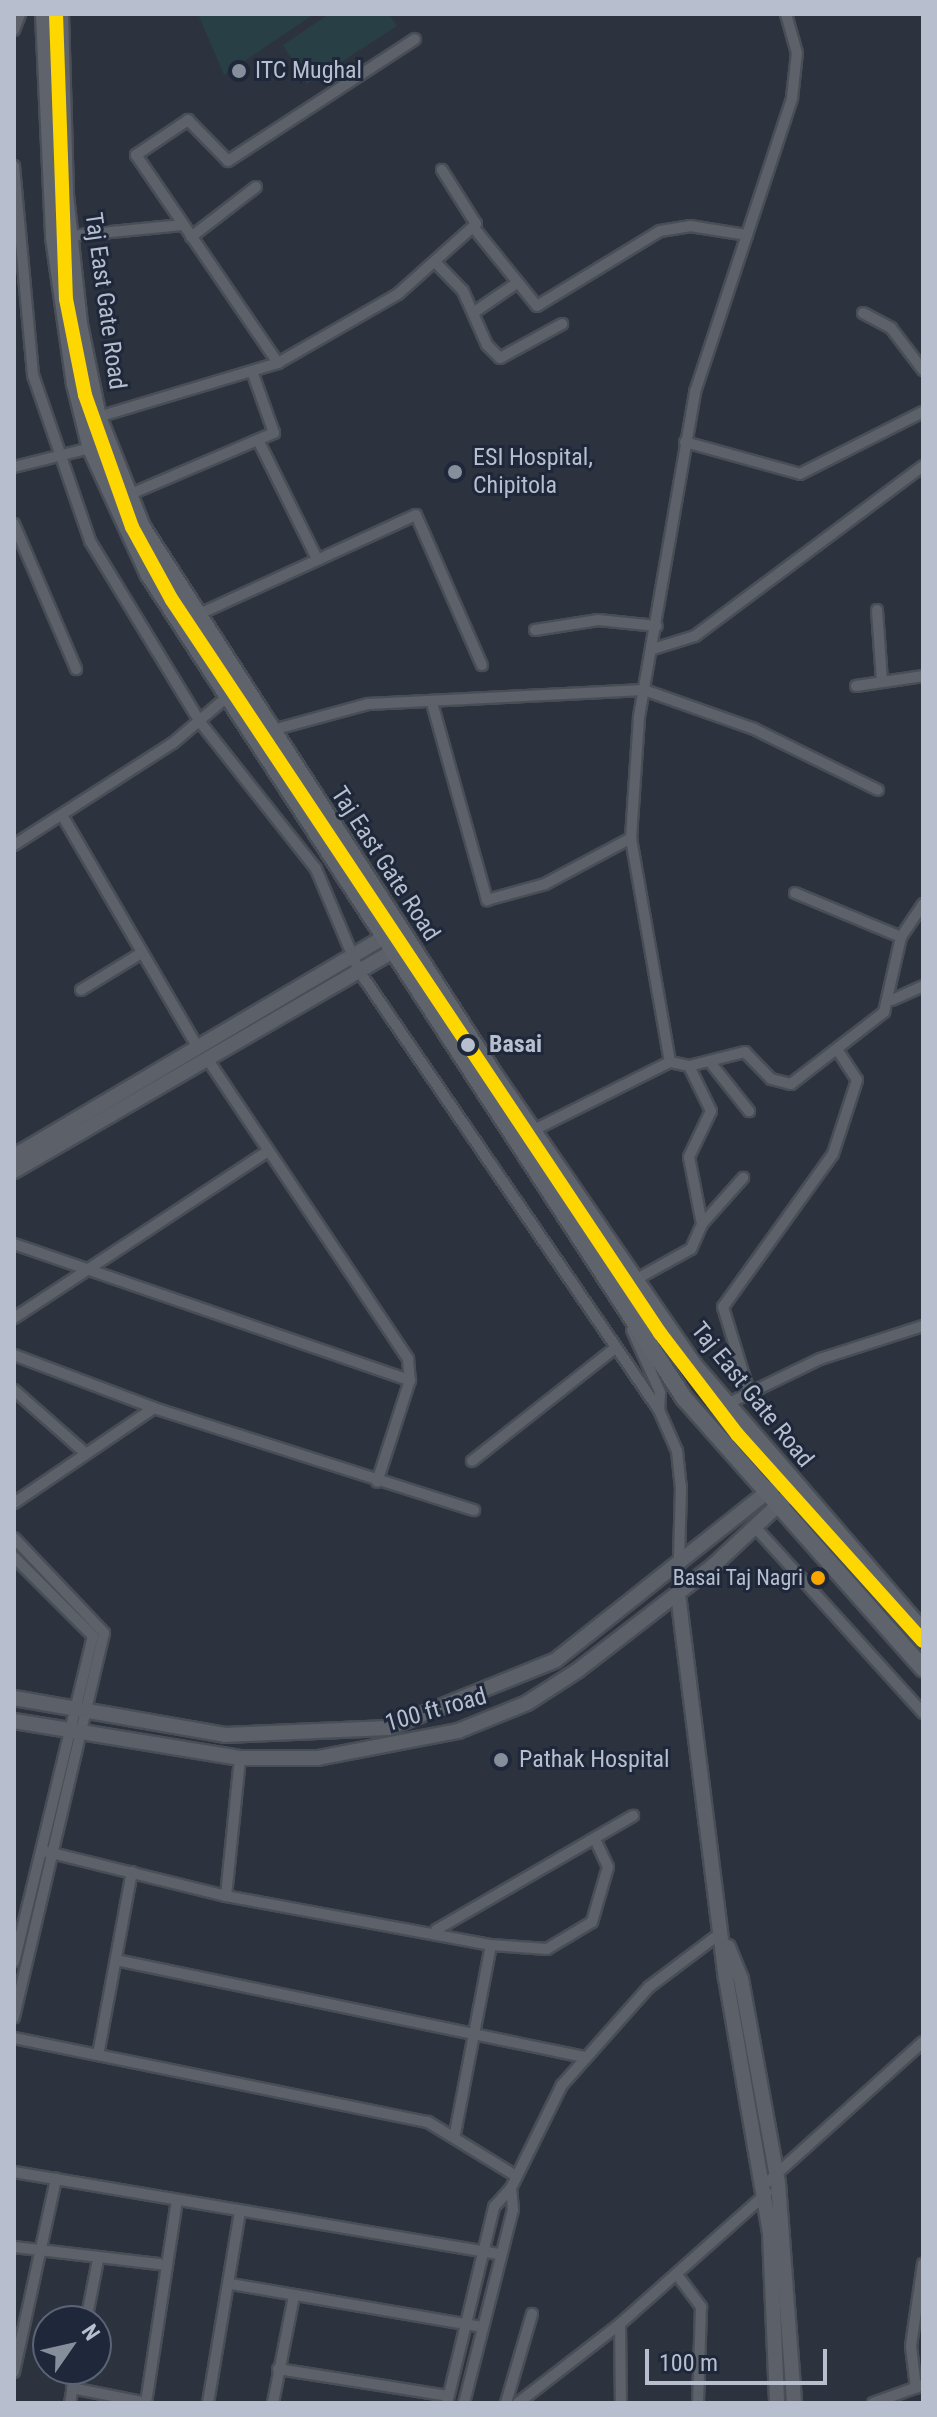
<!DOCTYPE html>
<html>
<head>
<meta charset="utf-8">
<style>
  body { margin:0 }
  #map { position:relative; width:937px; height:2417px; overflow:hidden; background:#2c333e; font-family:"Roboto Condensed",sans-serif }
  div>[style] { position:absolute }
  .green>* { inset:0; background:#283f45 }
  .roads { filter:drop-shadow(2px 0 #494e56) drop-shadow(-2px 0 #494e56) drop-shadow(0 2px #494e56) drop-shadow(0 -2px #494e56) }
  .street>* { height:10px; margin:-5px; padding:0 5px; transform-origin:5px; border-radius:5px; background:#5d616a }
  .secondary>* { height:14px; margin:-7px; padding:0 7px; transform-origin:7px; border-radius:7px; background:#5b6069 }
  .primary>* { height:16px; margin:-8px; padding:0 8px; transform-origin:8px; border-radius:8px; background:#5f646c }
  .metro-1>* { height:14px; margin:-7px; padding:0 7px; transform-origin:7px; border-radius:7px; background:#ffd700 }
  .dots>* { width:22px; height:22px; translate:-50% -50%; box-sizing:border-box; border:4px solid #1e283a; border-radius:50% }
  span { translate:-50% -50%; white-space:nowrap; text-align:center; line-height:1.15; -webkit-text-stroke:6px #1e283a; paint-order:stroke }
  .bus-label { font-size:22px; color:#b7bfce }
  .right { translate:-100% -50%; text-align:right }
  .poi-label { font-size:24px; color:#b7bfce }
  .left { translate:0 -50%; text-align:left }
  .street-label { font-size:24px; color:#b7bfce }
  .stop-label { font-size:24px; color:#b7bfce; font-weight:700 }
  .frame { position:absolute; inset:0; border:16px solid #b7bfce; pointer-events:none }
  .north { position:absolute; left:32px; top:2305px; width:80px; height:80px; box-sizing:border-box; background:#1e283a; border:2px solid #5b6475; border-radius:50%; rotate:56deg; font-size:22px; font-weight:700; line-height:32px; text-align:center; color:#b7bfce }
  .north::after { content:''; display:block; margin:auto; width:28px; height:36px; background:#868e9c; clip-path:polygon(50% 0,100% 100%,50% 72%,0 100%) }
  .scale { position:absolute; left:645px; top:2349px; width:182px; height:36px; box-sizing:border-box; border:4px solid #b7bfce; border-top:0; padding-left:10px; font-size:24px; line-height:28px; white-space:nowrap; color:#b7bfce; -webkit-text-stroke:6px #1e283a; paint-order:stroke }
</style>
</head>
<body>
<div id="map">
  <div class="green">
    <div style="clip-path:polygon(198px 14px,314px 14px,224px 75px)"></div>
    <div style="clip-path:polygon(329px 14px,389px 14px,397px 26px,307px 84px,283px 45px)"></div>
  </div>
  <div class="roads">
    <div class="street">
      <div style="left:14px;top:30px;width:17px;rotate:-69deg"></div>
      <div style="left:14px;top:166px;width:210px;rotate:84.8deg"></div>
      <div style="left:33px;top:375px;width:176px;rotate:71deg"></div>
      <div style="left:90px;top:541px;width:212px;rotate:58.7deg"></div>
      <div style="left:200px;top:722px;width:187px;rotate:51.7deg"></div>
      <div style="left:316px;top:869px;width:111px;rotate:67.1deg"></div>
      <div style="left:359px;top:971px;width:532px;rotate:55.65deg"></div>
      <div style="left:659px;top:1410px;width:45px;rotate:66.3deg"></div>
      <div style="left:677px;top:1451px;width:36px;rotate:84deg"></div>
      <div style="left:681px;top:1487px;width:107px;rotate:91.6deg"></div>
      <div style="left:474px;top:228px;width:100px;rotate:51.1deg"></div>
      <div style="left:537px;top:306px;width:144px;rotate:-31.4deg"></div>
      <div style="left:660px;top:231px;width:30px;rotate:-9deg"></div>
      <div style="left:690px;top:226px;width:58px;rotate:9deg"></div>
      <div style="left:70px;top:236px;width:113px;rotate:-5.6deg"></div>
      <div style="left:191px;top:237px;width:82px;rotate:-37.6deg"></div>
      <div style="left:437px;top:264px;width:37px;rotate:46deg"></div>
      <div style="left:463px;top:291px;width:59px;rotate:66deg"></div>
      <div style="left:487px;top:345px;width:18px;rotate:45deg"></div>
      <div style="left:500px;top:358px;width:71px;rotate:-28.7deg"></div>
      <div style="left:473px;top:313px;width:53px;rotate:-34.3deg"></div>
      <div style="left:863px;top:313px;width:32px;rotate:28deg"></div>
      <div style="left:891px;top:328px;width:53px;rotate:52.7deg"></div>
      <div style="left:278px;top:363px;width:252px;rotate:-124.3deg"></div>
      <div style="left:136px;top:155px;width:63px;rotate:-33.9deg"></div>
      <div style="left:188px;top:120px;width:57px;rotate:45.7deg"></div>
      <div style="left:228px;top:161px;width:223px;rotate:-33.1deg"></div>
      <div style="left:98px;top:417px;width:188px;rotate:-16.7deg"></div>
      <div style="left:278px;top:363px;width:138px;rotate:-29.9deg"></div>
      <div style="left:398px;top:294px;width:105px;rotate:-41.9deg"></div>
      <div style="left:476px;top:224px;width:64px;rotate:-122.2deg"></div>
      <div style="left:258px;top:440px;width:131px;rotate:63.6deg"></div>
      <div style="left:685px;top:442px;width:119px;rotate:15.5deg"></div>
      <div style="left:800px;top:474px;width:138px;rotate:-26.8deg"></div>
      <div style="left:14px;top:467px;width:96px;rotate:-13.9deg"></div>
      <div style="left:126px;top:496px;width:161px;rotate:-23.1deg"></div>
      <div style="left:274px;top:433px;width:63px;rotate:-109.6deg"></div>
      <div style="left:14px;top:524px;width:158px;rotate:66.8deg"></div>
      <div style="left:877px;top:610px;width:72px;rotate:86deg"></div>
      <div style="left:195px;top:616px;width:243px;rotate:-24.6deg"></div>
      <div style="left:416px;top:515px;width:164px;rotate:66.3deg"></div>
      <div style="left:535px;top:630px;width:64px;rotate:-9deg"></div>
      <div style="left:598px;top:620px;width:59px;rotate:5.8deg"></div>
      <div style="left:653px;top:649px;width:44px;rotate:-17.2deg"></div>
      <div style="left:695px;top:636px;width:284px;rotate:-36.7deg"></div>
      <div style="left:856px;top:686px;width:68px;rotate:-8.5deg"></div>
      <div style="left:432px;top:703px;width:205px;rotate:74.4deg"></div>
      <div style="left:487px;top:900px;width:60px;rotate:-15.4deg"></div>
      <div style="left:545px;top:884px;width:98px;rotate:-28.1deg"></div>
      <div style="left:269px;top:731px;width:103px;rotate:-15.3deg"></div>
      <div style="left:368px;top:704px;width:276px;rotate:-2.9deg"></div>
      <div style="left:644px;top:690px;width:117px;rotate:19.5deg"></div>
      <div style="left:754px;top:729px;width:138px;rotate:26.2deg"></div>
      <div style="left:62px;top:815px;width:270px;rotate:59.7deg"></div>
      <div style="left:14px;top:845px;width:189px;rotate:-32.7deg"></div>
      <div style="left:173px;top:743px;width:71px;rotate:-40.4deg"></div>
      <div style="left:795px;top:893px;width:115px;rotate:22.5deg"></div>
      <div style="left:81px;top:990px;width:69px;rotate:-31.4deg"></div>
      <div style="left:892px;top:1000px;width:34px;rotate:-24deg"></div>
      <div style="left:208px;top:1060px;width:360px;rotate:56.2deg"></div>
      <div style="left:408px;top:1359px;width:21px;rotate:85deg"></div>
      <div style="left:410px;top:1380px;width:107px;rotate:107.9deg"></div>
      <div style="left:670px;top:1062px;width:227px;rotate:-99.9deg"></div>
      <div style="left:631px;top:838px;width:121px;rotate:-86.2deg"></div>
      <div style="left:639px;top:717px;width:330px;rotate:-80.2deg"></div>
      <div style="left:695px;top:392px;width:310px;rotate:-71.7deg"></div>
      <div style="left:792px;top:98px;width:45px;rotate:-83.7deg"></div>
      <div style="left:797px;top:53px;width:41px;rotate:-105.8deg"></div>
      <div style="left:710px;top:1062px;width:63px;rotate:51.5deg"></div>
      <div style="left:689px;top:1066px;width:50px;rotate:63.9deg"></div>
      <div style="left:711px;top:1111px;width:51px;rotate:115.6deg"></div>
      <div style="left:689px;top:1157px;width:68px;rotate:79deg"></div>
      <div style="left:534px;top:1130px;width:152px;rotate:-26.6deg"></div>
      <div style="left:670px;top:1062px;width:19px;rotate:12deg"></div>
      <div style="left:689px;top:1066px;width:58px;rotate:-14deg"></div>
      <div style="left:745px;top:1052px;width:37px;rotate:46deg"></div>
      <div style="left:771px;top:1079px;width:21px;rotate:14deg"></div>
      <div style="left:791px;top:1084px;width:118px;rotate:-37.7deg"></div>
      <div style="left:884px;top:1012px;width:77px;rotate:-77.2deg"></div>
      <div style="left:901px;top:937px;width:40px;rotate:-56deg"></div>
      <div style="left:14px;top:1244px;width:419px;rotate:19deg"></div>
      <div style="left:635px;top:1280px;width:64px;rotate:-29deg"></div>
      <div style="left:691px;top:1249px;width:27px;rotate:-66deg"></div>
      <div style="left:702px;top:1224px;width:62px;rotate:-48.3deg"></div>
      <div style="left:14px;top:1318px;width:300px;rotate:-33.3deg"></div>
      <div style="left:632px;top:1330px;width:68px;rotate:65.7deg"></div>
      <div style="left:660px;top:1392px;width:18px;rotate:93deg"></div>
      <div style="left:14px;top:1355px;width:150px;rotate:20.7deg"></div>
      <div style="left:154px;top:1408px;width:336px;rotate:17.7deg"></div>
      <div style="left:14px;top:1390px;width:92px;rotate:41.5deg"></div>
      <div style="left:749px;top:1392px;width:89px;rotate:-107deg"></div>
      <div style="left:723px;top:1307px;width:188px;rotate:-54.3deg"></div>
      <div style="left:833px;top:1154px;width:78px;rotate:-72deg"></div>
      <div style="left:857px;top:1080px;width:35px;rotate:-123deg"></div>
      <div style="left:725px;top:1405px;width:106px;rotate:-25.8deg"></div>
      <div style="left:820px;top:1359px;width:108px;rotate:-17.8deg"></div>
      <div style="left:472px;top:1461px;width:182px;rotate:-38.3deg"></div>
      <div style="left:14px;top:1503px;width:169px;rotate:-34.2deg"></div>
      <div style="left:755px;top:1527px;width:251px;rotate:47.9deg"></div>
      <div style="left:14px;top:1538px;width:131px;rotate:46.5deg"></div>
      <div style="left:104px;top:1633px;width:395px;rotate:103.2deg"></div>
      <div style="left:14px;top:1557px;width:112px;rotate:45deg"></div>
      <div style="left:93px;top:1636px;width:335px;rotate:103.6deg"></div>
      <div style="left:44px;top:1851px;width:187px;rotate:13.9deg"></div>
      <div style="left:226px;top:1896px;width:269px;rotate:10.5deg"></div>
      <div style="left:491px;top:1945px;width:191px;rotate:100.8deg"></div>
      <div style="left:226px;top:1896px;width:139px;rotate:-84.2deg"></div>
      <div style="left:436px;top:1930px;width:228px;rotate:-30.1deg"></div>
      <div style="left:491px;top:1945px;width:56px;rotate:4.1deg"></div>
      <div style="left:547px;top:1949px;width:52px;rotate:-31deg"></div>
      <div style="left:592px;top:1922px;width:57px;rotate:-73.8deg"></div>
      <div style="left:608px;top:1867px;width:31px;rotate:-115deg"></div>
      <div style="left:116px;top:1960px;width:477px;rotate:11.7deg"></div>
      <div style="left:14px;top:2038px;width:422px;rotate:11.5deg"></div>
      <div style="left:428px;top:2122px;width:103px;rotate:31.5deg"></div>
      <div style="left:98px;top:2055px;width:186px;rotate:-79.5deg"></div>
      <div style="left:14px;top:2172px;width:493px;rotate:9.6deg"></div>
      <div style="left:763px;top:2186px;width:215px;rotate:-42deg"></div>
      <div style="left:14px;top:2247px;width:154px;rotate:6.7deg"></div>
      <div style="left:678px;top:2276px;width:39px;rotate:53deg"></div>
      <div style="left:701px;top:2307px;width:96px;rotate:91.8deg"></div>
      <div style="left:231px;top:2284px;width:255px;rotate:9.7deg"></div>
      <div style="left:86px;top:2321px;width:62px;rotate:-78.9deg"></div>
      <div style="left:620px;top:2324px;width:79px;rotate:89.3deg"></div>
      <div style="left:278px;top:2369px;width:172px;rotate:9deg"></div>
      <div style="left:14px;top:2372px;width:198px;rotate:-77.7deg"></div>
      <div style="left:72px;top:2388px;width:76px;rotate:11.3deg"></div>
      <div style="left:916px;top:2388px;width:42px;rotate:-96.8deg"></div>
      <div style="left:911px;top:2346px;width:83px;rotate:-81.7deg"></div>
      <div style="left:70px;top:2403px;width:35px;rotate:-80deg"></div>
      <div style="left:146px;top:2403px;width:205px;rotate:-81.3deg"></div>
      <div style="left:208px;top:2403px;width:195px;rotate:-80.5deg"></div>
      <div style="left:273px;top:2403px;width:109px;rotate:-78.9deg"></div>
      <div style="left:447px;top:2403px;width:202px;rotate:-76.5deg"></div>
      <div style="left:494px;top:2207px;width:25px;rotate:-48deg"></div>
      <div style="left:511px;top:2188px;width:115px;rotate:-63.7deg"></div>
      <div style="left:562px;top:2085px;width:131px;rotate:-48.4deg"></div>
      <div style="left:649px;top:1987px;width:91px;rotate:-37deg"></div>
      <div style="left:464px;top:2403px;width:199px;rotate:-75.8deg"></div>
      <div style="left:513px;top:2210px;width:22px;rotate:-95deg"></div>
      <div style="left:506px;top:2403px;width:93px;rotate:-73.7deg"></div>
      <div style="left:518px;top:2403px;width:129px;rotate:-37.8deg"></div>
      <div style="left:620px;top:2324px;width:197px;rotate:-41.7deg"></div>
      <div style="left:873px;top:2403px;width:53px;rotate:-19.8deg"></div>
    </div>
    <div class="secondary">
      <div style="left:14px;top:1156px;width:447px;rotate:-30.6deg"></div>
      <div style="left:14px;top:1171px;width:455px;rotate:-30.1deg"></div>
      <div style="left:678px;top:1594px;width:387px;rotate:82.9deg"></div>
      <div style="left:726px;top:1978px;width:260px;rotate:80.2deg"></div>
      <div style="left:770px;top:2234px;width:169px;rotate:87.6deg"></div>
      <div style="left:14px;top:1698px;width:214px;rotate:9.9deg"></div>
      <div style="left:225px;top:1735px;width:163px;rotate:-2.5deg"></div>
      <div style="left:388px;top:1728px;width:181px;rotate:-22deg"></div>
      <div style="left:556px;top:1660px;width:294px;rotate:-38.5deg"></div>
      <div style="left:14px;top:1721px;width:229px;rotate:9.3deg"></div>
      <div style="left:240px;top:1758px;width:78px"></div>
      <div style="left:318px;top:1758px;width:143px;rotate:-10.9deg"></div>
      <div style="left:458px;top:1731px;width:74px;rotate:-22.1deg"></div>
      <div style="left:527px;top:1703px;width:59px;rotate:-32.6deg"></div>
      <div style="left:577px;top:1671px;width:173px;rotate:-37.7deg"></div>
      <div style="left:714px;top:1565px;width:112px;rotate:-43.2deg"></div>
      <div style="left:728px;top:1947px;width:35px;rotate:68deg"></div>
      <div style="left:741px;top:1979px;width:207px;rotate:79.7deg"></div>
      <div style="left:778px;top:2183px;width:221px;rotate:85.8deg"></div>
    </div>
    <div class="primary">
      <div style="left:44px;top:14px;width:223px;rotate:87.4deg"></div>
      <div style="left:54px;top:237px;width:148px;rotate:81.9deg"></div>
      <div style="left:75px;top:384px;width:67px;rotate:76.2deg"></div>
      <div style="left:91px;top:449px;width:139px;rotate:65.3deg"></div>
      <div style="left:149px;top:575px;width:982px;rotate:56.97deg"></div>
      <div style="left:684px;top:1398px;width:361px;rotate:48.5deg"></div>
      <div style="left:60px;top:14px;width:181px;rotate:88.4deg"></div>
      <div style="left:65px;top:195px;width:130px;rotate:83.8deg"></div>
      <div style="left:79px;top:324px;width:95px;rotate:78.5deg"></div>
      <div style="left:98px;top:417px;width:118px;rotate:68.2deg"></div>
      <div style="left:142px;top:527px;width:649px;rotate:57.26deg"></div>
      <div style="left:493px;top:1073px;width:352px;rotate:55.5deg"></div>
      <div style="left:692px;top:1363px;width:355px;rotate:49.3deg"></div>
    </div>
  </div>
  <div class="metro-1">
    <div style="left:56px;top:14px;width:285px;rotate:88deg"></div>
    <div style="left:66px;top:299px;width:98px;rotate:78.8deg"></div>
    <div style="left:85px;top:395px;width:140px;rotate:70.4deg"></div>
    <div style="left:132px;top:527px;width:83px;rotate:61.3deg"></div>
    <div style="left:172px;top:600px;width:881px;rotate:56.35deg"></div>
    <div style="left:660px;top:1333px;width:127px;rotate:52.7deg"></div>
    <div style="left:737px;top:1434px;width:278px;rotate:48.1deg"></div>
  </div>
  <div class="dots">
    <div style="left:239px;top:71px;background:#868e9c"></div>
    <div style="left:455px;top:472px;background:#868e9c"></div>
    <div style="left:468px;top:1045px;background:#b7bfce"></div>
    <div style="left:818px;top:1578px;background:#f7a600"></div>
    <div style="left:501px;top:1760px;background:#868e9c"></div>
  </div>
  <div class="bus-label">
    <span class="right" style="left:803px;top:1578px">Basai Taj Nagri</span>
  </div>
  <div class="poi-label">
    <span class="left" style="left:255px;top:71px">ITC Mughal</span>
    <span class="left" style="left:473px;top:472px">ESI Hospital,<br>Chipitola</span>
    <span class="left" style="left:519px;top:1760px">Pathak Hospital</span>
  </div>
  <div class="street-label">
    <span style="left:105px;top:301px;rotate:82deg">Taj East Gate Road</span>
    <span style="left:385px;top:864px;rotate:57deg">Taj East Gate Road</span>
    <span style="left:752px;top:1395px;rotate:51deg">Taj East Gate Road</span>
    <span style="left:436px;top:1710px;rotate:-16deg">100 ft road</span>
  </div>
  <div class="stop-label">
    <span class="left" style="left:489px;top:1045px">Basai</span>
  </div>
  <div class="frame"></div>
  <div class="north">N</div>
  <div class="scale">100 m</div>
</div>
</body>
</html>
